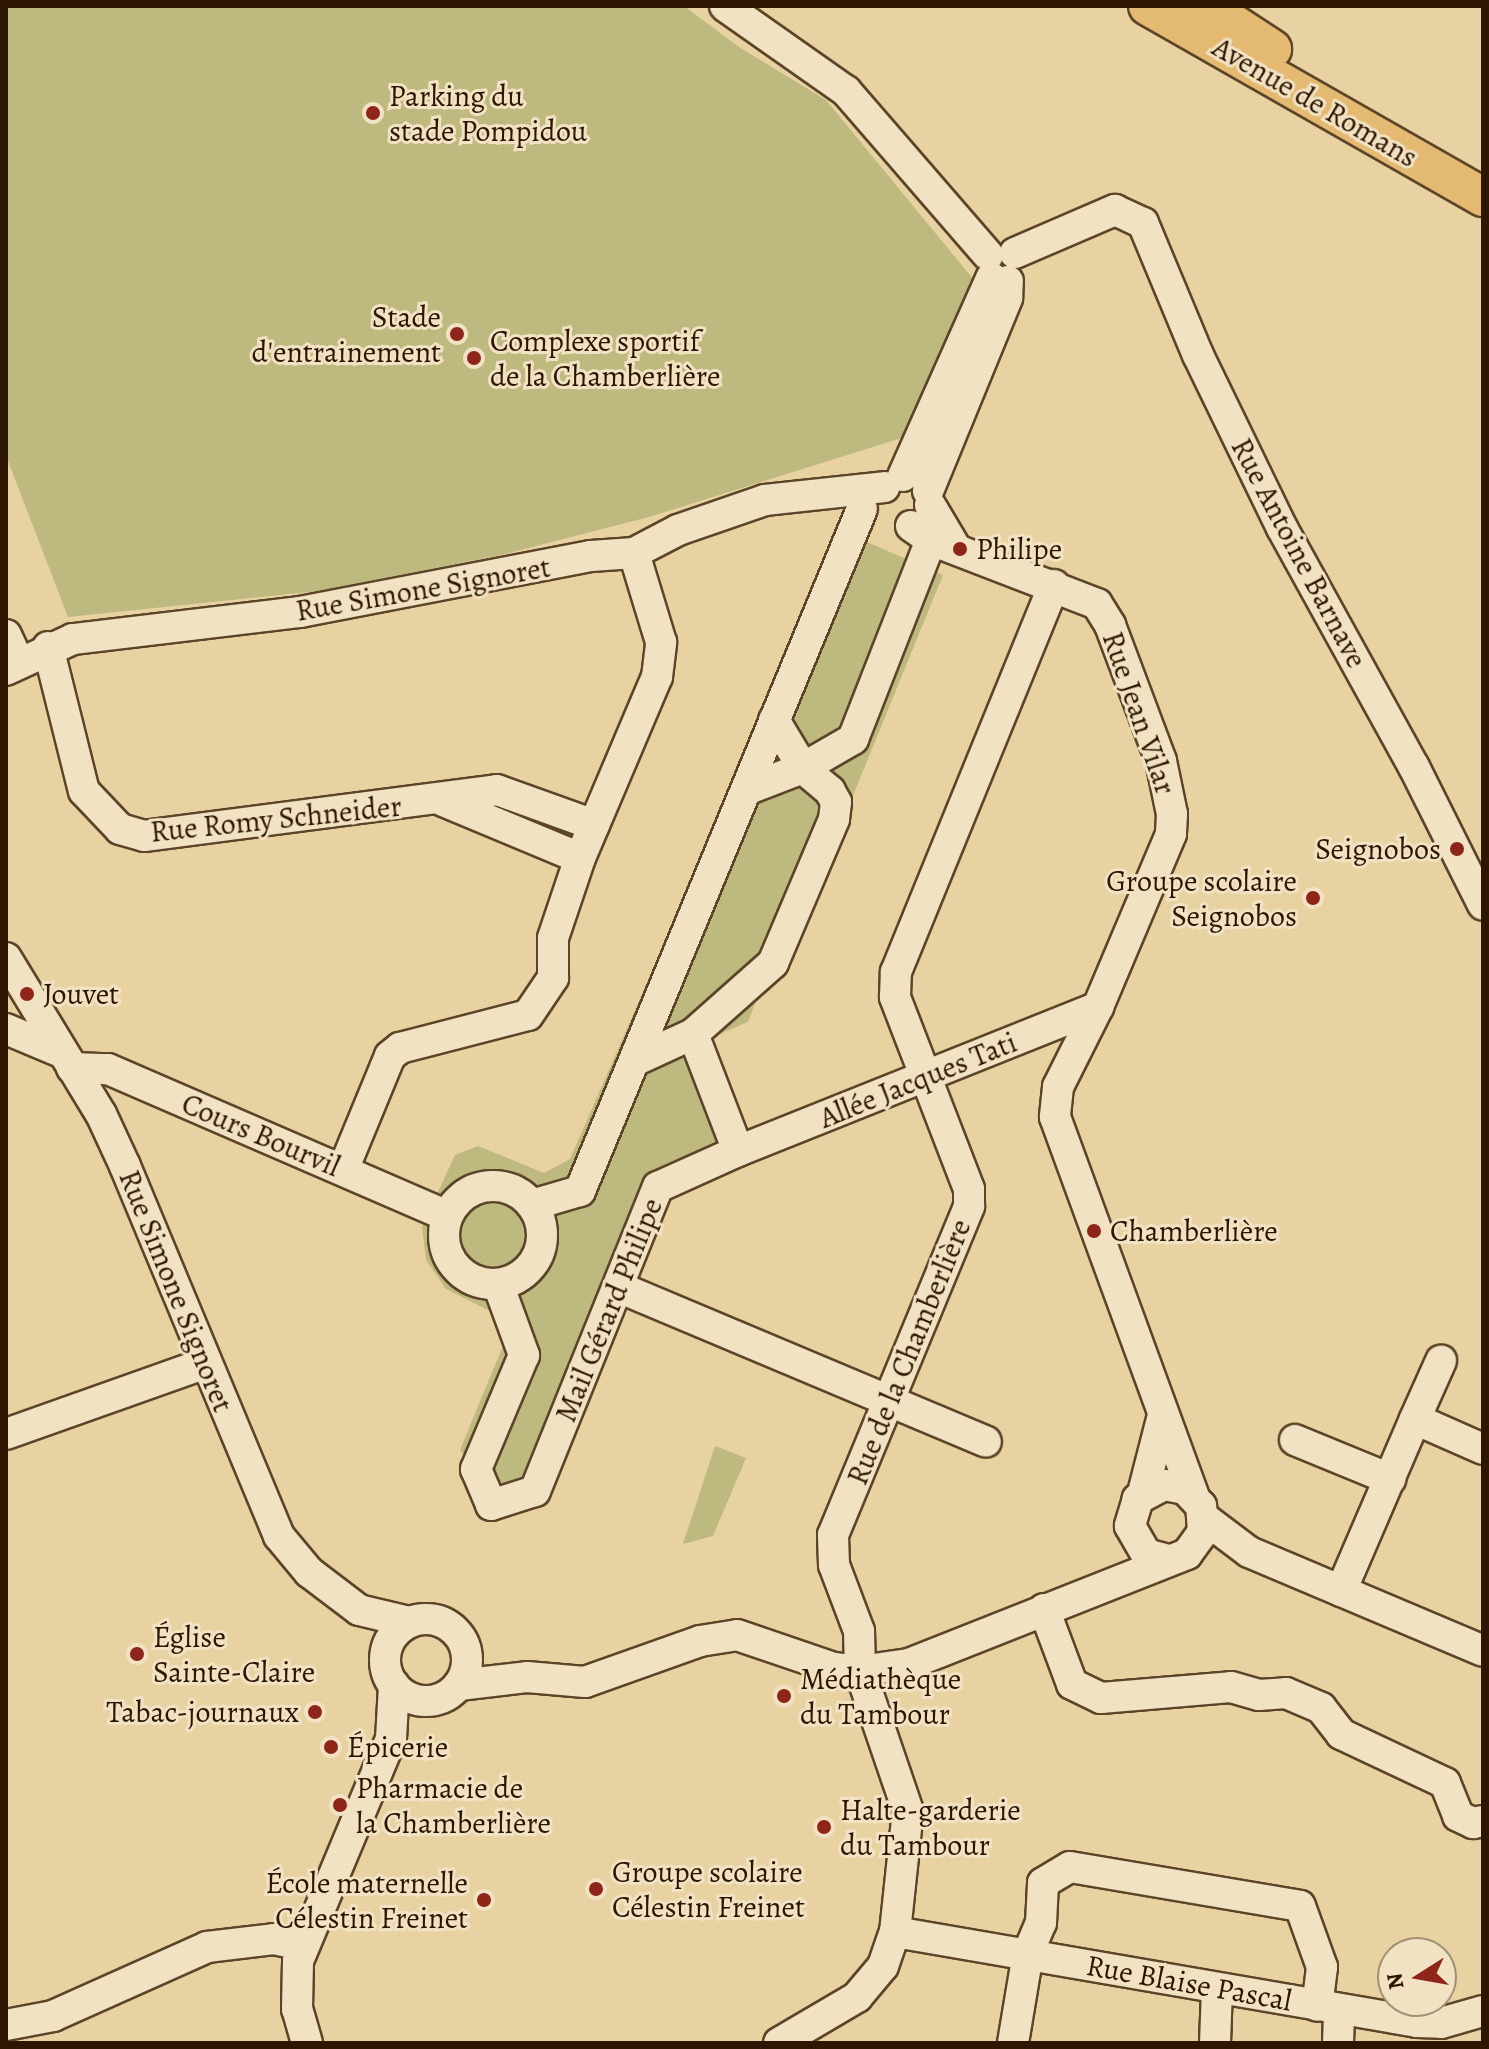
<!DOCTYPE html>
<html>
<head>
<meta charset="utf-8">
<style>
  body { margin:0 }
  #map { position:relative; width:1489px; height:2049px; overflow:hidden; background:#e8d2a2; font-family:Alegreya,serif }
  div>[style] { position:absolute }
  .green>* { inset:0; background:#beb97f }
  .roads { filter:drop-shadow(2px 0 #5c4428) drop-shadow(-2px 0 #5c4428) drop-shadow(0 2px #5c4428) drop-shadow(0 -2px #5c4428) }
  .minor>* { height:30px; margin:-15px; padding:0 15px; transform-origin:15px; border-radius:15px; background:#f0e2c3 }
  .minor>.ring { margin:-15px; padding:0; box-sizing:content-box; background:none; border:30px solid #f0e2c3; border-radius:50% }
  .major>* { height:38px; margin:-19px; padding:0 19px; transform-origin:19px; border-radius:19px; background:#e4b971 }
  .dots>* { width:22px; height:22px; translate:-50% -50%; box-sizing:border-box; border:4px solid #f0e2c3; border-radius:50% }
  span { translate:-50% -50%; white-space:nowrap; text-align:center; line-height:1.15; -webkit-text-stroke:6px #f0e2c3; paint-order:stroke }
  .poi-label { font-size:30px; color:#2e1500 }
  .left { translate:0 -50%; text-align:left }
  .right { translate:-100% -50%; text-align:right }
  .street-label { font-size:30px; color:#2e1500 }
  .frame { position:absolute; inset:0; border:8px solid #2e1500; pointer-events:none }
  .north { position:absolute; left:1377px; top:1937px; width:80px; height:80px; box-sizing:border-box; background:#f0e2c3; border:2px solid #a29075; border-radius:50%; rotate:259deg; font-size:22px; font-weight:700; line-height:32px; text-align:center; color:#2e1500 }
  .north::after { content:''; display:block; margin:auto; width:28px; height:36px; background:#8f2418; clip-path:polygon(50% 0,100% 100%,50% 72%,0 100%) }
</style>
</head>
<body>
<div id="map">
  <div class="green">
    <div style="clip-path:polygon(6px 6px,684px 6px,739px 47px,826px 100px,974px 280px,908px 436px,649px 517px,501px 555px,318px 591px,68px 617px,6px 456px)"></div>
    <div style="clip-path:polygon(844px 532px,943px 575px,778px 979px,764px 980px,748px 1022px,708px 1039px,756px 1155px,665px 1194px,547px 1487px,494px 1496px,460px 1450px,505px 1341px,502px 1317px,446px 1289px,426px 1260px,422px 1227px,455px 1155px,478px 1146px,544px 1173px,570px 1159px)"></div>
    <div style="clip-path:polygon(715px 1446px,746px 1458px,713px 1536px,683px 1544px)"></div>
  </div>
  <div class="roads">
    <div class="minor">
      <div style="left:725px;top:6px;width:148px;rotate:35.1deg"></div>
      <div style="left:846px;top:91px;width:217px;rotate:49.1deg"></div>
      <div style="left:1015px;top:253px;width:109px;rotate:-23.3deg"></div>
      <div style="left:1115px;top:210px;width:31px;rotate:25deg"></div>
      <div style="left:1143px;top:223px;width:143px;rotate:67.4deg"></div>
      <div style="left:1198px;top:355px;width:192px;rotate:64.1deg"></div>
      <div style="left:1282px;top:528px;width:273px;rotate:61.1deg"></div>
      <div style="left:1414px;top:767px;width:154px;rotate:63.4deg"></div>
      <div style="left:903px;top:476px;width:217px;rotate:-66deg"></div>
      <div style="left:928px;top:491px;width:209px;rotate:-67.7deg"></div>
      <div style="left:1007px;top:298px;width:17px;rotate:-87deg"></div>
      <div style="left:930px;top:505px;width:49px;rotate:59.2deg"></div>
      <div style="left:911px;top:526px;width:24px;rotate:35deg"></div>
      <div style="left:931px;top:540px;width:178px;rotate:21.1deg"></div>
      <div style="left:1097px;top:604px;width:25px;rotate:58deg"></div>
      <div style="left:1110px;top:625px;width:145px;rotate:69.4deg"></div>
      <div style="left:1161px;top:761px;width:54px;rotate:78.3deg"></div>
      <div style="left:1172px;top:814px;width:20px;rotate:93deg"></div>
      <div style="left:1171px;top:834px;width:188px;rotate:112.9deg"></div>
      <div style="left:1098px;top:1007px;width:89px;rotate:116.6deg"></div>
      <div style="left:1058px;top:1087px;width:30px;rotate:96deg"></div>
      <div style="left:1055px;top:1117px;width:404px;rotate:69.9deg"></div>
      <div style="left:6px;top:635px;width:29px;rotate:65deg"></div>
      <div style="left:48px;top:647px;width:148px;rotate:76deg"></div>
      <div style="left:84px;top:791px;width:52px;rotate:46.5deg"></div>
      <div style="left:120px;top:829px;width:25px;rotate:16deg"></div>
      <div style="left:144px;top:836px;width:356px;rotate:-7.4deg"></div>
      <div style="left:497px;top:790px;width:103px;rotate:19.8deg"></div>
      <div style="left:6px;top:670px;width:74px;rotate:-24.8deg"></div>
      <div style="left:73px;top:639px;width:229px;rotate:-6.8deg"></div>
      <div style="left:300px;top:612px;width:296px;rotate:-10.9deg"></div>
      <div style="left:591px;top:556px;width:43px;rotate:-4deg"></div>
      <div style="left:634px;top:553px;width:50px;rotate:-27.6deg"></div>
      <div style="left:678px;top:530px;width:92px;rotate:-19deg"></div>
      <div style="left:765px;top:500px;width:120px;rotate:-6.2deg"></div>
      <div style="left:746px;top:790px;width:61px;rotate:-21.1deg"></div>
      <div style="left:803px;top:768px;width:58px;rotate:-30.1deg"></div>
      <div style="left:853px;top:739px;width:214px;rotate:-68.6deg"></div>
      <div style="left:443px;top:801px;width:148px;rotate:22.6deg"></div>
      <div style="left:6px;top:958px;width:183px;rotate:58.7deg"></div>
      <div style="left:101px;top:1114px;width:57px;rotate:65.2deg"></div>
      <div style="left:125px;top:1166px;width:401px;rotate:67.4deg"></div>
      <div style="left:279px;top:1536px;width:47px;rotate:50.2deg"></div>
      <div style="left:309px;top:1572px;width:63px;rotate:37.2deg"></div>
      <div style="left:359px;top:1610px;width:51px;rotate:13.5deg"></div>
      <div style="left:6px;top:1029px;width:62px;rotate:22.8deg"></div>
      <div style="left:634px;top:1061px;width:65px;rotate:-24.6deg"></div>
      <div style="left:693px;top:1034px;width:107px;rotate:-41.6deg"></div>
      <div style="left:773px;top:963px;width:156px;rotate:-67deg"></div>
      <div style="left:834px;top:819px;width:17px;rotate:-83deg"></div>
      <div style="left:836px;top:802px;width:13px;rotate:-119deg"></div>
      <div style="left:830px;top:791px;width:35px;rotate:-140deg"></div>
      <div style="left:803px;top:768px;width:56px;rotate:-121.1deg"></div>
      <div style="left:72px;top:1068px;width:36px;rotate:2deg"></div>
      <div style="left:108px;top:1069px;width:370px;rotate:23.4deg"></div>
      <div style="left:738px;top:1151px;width:388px;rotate:-21.8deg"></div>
      <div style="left:343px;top:1170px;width:123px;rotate:-67.6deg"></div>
      <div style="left:390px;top:1056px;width:13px;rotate:-39deg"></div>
      <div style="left:400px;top:1048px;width:132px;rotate:-14.5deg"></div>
      <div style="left:528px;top:1015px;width:45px;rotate:-56deg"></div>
      <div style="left:553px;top:978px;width:40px;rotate:-90deg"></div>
      <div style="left:553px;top:938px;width:84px;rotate:-71.4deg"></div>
      <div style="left:580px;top:858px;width:197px;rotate:-67deg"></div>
      <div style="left:657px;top:677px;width:35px;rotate:-83deg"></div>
      <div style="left:661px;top:642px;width:93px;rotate:-106.9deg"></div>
      <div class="ring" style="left:444px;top:1186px;width:68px;height:68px"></div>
      <div style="left:532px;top:1205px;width:50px;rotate:-16.3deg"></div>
      <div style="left:580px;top:1191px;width:738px;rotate:-67.54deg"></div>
      <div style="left:498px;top:1284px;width:76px;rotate:69.9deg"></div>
      <div style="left:524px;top:1355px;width:124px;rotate:112.8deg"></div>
      <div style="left:476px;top:1469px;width:39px;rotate:67deg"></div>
      <div style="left:491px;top:1505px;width:46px;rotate:-17.7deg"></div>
      <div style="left:535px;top:1491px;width:328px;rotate:-68deg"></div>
      <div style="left:658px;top:1187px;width:88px;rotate:-24.2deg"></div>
      <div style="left:738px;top:1151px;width:125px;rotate:-111deg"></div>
      <div style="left:618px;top:1287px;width:399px;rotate:22.8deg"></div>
      <div style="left:1415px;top:1419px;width:64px;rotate:-65.9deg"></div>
      <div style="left:6px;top:1434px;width:212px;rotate:-19.5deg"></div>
      <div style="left:1295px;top:1440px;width:103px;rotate:22.3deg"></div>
      <div style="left:1143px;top:1493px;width:81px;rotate:-75.6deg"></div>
      <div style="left:1204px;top:1518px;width:56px;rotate:37.1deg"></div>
      <div style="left:1249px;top:1552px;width:254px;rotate:22.9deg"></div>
      <div style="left:1341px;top:1591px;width:187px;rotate:-66.7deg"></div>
      <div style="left:1415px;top:1419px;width:74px;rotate:23.8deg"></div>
      <div style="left:1044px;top:1609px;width:80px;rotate:69.5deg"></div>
      <div style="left:1072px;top:1684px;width:32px;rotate:26deg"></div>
      <div style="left:1101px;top:1698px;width:130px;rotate:-4.8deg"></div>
      <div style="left:1231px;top:1687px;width:29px;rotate:16deg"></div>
      <div style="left:1259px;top:1695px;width:27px;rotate:-4deg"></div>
      <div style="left:1286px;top:1693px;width:38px;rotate:23deg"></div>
      <div style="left:1321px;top:1708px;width:33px;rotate:52deg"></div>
      <div style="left:1341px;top:1734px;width:115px;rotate:25.2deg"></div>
      <div style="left:1445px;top:1783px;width:35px;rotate:68deg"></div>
      <div style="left:1458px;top:1816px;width:17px;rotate:25deg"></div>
      <div style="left:1473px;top:1823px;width:10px;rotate:-11deg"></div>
      <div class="ring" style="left:385px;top:1619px;width:52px;height:52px"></div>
      <div style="left:459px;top:1685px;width:68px;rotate:-6.7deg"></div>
      <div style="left:527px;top:1677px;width:58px;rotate:4.9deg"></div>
      <div style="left:585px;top:1682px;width:122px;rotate:-19.6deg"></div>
      <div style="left:700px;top:1641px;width:37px;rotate:-9deg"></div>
      <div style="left:737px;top:1635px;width:102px;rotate:18.8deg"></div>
      <div style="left:834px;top:1668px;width:26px;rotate:7deg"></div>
      <div style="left:860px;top:1671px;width:49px;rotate:-8.1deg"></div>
      <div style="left:909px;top:1664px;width:299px;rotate:-21.6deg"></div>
      <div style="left:1187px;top:1554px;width:27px;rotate:-54deg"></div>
      <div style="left:1203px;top:1532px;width:26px;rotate:-94deg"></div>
      <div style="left:1201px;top:1506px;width:23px;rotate:-133deg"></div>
      <div style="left:1185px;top:1489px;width:21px;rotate:-169deg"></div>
      <div style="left:1164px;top:1485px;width:30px;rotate:152deg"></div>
      <div style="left:1138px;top:1499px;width:28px;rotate:107deg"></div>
      <div style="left:1130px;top:1526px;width:32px;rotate:60deg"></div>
      <div style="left:1146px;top:1554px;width:23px;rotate:15deg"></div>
      <div style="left:895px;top:1932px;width:530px;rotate:9.78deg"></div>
      <div style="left:1417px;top:2022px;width:24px;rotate:2deg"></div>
      <div style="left:1441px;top:2023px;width:44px;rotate:-15.9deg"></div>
      <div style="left:6px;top:2025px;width:48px;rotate:-10.8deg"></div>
      <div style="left:53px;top:2016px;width:169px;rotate:-24.1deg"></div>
      <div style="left:207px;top:1947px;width:67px;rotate:-6.8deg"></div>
      <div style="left:274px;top:1939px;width:29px;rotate:12deg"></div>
      <div style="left:307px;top:2043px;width:35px;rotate:-106deg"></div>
      <div style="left:297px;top:2009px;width:48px;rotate:-88.8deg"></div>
      <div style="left:298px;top:1961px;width:241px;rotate:-67.3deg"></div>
      <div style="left:391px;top:1739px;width:54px;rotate:-86.8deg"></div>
      <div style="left:779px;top:2043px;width:91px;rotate:-30.5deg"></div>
      <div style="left:857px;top:1997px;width:40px;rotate:-50deg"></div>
      <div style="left:883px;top:1966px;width:36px;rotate:-71deg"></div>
      <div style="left:895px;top:1932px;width:122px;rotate:-83.9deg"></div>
      <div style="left:908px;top:1811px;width:148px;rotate:-108.9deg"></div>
      <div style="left:860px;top:1671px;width:40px;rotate:-91.4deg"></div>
      <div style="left:859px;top:1631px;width:71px;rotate:-110.7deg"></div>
      <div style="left:834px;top:1565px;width:30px;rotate:-92deg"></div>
      <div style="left:833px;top:1535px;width:356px;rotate:-67.5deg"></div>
      <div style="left:969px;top:1206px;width:17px;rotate:-90deg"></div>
      <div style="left:969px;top:1189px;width:206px;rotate:-111.1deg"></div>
      <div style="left:895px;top:997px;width:25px;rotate:-88deg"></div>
      <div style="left:896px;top:972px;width:418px;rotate:-67.8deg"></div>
      <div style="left:1013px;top:2043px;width:91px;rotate:-80.5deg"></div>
      <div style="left:1028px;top:1953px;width:33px;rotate:-67deg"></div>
      <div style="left:1041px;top:1923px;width:40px;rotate:-87.1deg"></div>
      <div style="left:1043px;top:1883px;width:31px;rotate:-31deg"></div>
      <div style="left:1070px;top:1867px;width:233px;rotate:9.6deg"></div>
      <div style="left:1300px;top:1906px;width:65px;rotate:70.2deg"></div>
      <div style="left:1322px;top:1967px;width:39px;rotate:97deg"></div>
      <div style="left:1215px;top:2043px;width:55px;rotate:-87.9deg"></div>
      <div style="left:1338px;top:2043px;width:33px;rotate:-88deg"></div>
    </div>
    <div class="major">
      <div style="left:1148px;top:6px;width:386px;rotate:29.7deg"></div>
      <div style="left:1206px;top:6px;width:79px;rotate:33.1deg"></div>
    </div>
  </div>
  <div class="dots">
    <div style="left:373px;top:113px;background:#8f2418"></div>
    <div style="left:457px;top:334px;background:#8f2418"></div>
    <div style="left:474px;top:358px;background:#8f2418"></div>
    <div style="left:960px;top:549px;background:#8f2418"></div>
    <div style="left:1457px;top:849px;background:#8f2418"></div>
    <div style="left:1313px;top:898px;background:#8f2418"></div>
    <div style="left:27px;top:994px;background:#8f2418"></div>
    <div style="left:1094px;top:1231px;background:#8f2418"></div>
    <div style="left:137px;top:1654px;background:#8f2418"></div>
    <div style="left:784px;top:1696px;background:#8f2418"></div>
    <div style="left:315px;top:1712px;background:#8f2418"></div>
    <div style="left:331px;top:1747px;background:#8f2418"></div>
    <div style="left:340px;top:1805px;background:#8f2418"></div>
    <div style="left:824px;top:1827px;background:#8f2418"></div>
    <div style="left:596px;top:1889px;background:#8f2418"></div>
    <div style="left:484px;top:1900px;background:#8f2418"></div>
  </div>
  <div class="poi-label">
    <span class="left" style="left:389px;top:113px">Parking du<br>stade Pompidou</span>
    <span class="right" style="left:441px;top:334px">Stade<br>d'entrainement</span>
    <span class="left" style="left:490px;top:358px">Complexe sportif<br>de la Chamberlière</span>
    <span class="left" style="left:976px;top:549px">Philipe</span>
    <span class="right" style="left:1441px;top:849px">Seignobos</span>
    <span class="right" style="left:1297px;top:898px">Groupe scolaire<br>Seignobos</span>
    <span class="left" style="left:43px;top:994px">Jouvet</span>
    <span class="left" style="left:1110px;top:1231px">Chamberlière</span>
    <span class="left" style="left:153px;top:1654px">Église<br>Sainte-Claire</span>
    <span class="left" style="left:800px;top:1696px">Médiathèque<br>du Tambour</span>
    <span class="right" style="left:299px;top:1712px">Tabac-journaux</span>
    <span class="left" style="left:347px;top:1747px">Épicerie</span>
    <span class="left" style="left:356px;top:1805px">Pharmacie de<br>la Chamberlière</span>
    <span class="left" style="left:840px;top:1827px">Halte-garderie<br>du Tambour</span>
    <span class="left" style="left:612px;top:1889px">Groupe scolaire<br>Célestin Freinet</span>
    <span class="right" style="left:468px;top:1900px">École maternelle<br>Célestin Freinet</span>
  </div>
  <div class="street-label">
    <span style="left:1315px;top:102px;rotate:30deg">Avenue de Romans</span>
    <span style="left:1299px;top:553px;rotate:62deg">Rue Antoine Barnave</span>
    <span style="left:423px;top:589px;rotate:-10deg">Rue Simone Signoret</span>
    <span style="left:1139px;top:713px;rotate:71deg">Rue Jean Vilar</span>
    <span style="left:276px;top:819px;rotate:-6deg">Rue Romy Schneider</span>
    <span style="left:918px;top:1080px;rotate:-22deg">Allée Jacques Tati</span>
    <span style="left:261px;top:1135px;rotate:23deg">Cours Bourvil</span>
    <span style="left:176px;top:1291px;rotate:68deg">Rue Simone Signoret</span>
    <span style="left:609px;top:1310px;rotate:-68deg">Mail Gérard Philipe</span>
    <span style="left:909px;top:1352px;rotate:-68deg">Rue de la Chamberlière</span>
    <span style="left:1189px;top:1983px;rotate:10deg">Rue Blaise Pascal</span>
  </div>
  <div class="frame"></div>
  <div class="north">N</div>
</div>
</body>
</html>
